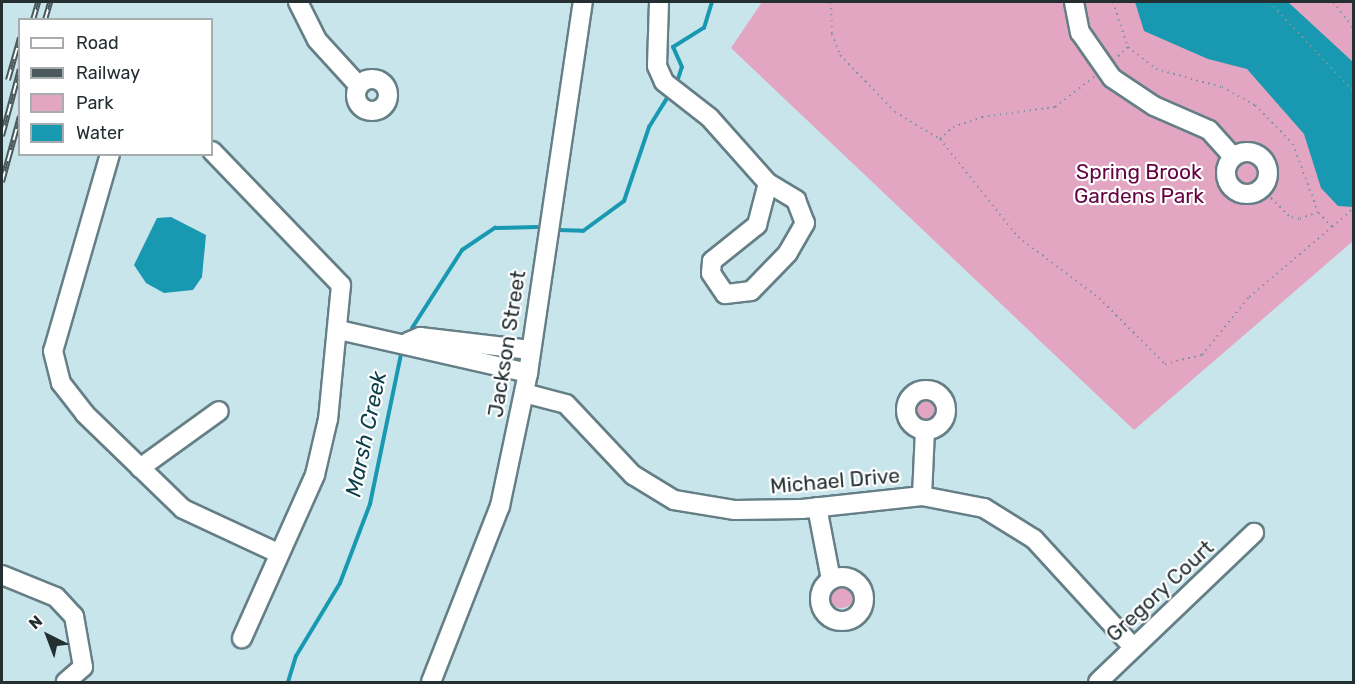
<!DOCTYPE html>
<html>
<head>
<meta charset="utf-8">
<style>
  body { margin:0 }
  #map { position:relative; width:1355px; height:684px; overflow:hidden; background:#c9e5ec; font-family:Rubik,sans-serif }
  div>[style] { position:absolute }
  .green>* { inset:0; background:#e2a6c2 }
  .round { border-radius:50% }
  .water>* { inset:0; background:#1999b1 }
  .stream>* { height:4px; margin:-2px; padding:0 2px; transform-origin:2px; border-radius:2px; background:#1999b1 }
  .path>* { height:2px; margin-top:-1px; transform-origin:0; background:repeating-linear-gradient(90deg,#80949a 0 1.5px,transparent 0 6px) }
  .roads { filter:drop-shadow(2px 0 #657f86) drop-shadow(-2px 0 #657f86) drop-shadow(0 2px #657f86) drop-shadow(0 -2px #657f86) }
  .minor>* { height:18px; margin:-9px; padding:0 9px; transform-origin:9px; border-radius:9px; background:#fff }
  .minor>.ring { margin:-9px; padding:0; box-sizing:content-box; background:none; border:18px solid #fff; border-radius:50% }
  .rail>* { height:6px; margin-top:-3px; transform-origin:0; background:repeating-linear-gradient(90deg,#fff 0 11px,#4a595d 0 22px); box-sizing:border-box; border-block:2px solid #4a595d }
  span { translate:-50% -50%; white-space:nowrap; text-align:center; line-height:1.15; -webkit-text-stroke:4.5px #fff; paint-order:stroke }
  .park-label { font-size:21px; color:#650441 }
  .street-label { font-size:21px; color:#242f32 }
  .water-label { font-size:22px; color:#0c404b; font-style:italic }
  .frame { position:absolute; inset:0; border:3px solid #242f32; pointer-events:none }
  .legend { position:absolute; left:18px; top:18px; width:195px; height:138px; box-sizing:border-box; background:#fff; border:2px solid #a7acad; margin:0; padding:8px 10px; list-style:none; font-size:18px; color:#242f32 }
  .legend li { display:flex; align-items:center; gap:12px; height:30px }
  .legend b { width:30px; border:2px solid #a7acad }
  .north { position:absolute; left:18px; top:606px; width:60px; height:60px; -webkit-text-stroke:4px #fff; paint-order:stroke; rotate:318deg; font-size:16px; font-weight:700; line-height:24px; text-align:center; color:#242f32 }
  .north::after { content:''; display:block; margin:auto; width:21px; height:27px; background:#242f32; clip-path:polygon(50% 0,100% 100%,50% 72%,0 100%) }
</style>
</head>
<body>
<div id="map">
  <div class="green">
    <div style="clip-path:polygon(762px 2px,1353px 2px,1353px 241px,1134px 430px,731px 48px)"></div>
    <div class="round" style="left:910px;top:395px;width:30px;height:30px"></div>
    <div class="round" style="left:827px;top:580px;width:28px;height:28px"></div>
  </div>
  <div class="water">
    <div style="clip-path:polygon(1135px 2px,1288px 2px,1353px 62px,1353px 207px,1338px 206px,1321px 188px,1304px 134px,1247px 69px,1208px 59px,1144px 31px)"></div>
    <div style="clip-path:polygon(171px 217px,206px 235px,202px 277px,193px 290px,164px 293px,146px 283px,134px 265px,157px 218px)"></div>
  </div>
  <div class="stream">
    <div style="left:676px;top:85px;width:19px;rotate:-72deg"></div>
    <div style="left:682px;top:67px;width:22px;rotate:-114deg"></div>
    <div style="left:673px;top:47px;width:36px;rotate:-32deg"></div>
    <div style="left:704px;top:28px;width:27px;rotate:-73deg"></div>
    <div style="left:558px;top:230px;width:25px;rotate:2deg"></div>
    <div style="left:583px;top:231px;width:51px;rotate:-36.2deg"></div>
    <div style="left:624px;top:201px;width:78px;rotate:-71.3deg"></div>
    <div style="left:649px;top:127px;width:39px;rotate:-58deg"></div>
    <div style="left:412px;top:328px;width:93px;rotate:-57.3deg"></div>
    <div style="left:462px;top:250px;width:40px;rotate:-34deg"></div>
    <div style="left:495px;top:228px;width:42px;rotate:-1.4deg"></div>
    <div style="left:288px;top:682px;width:27px;rotate:-73deg"></div>
    <div style="left:296px;top:656px;width:85px;rotate:-58.9deg"></div>
    <div style="left:340px;top:583px;width:85px;rotate:-69.2deg"></div>
    <div style="left:370px;top:504px;width:153px;rotate:-78.3deg"></div>
  </div>
  <div class="path">
    <div style="left:831px;top:2px;width:32px;rotate:88deg"></div>
    <div style="left:832px;top:34px;width:22px;rotate:69deg"></div>
    <div style="left:840px;top:55px;width:79px;rotate:46deg"></div>
    <div style="left:895px;top:112px;width:52px;rotate:31deg"></div>
    <div style="left:940px;top:139px;width:18px;rotate:-43deg"></div>
    <div style="left:953px;top:127px;width:31px;rotate:-19deg"></div>
    <div style="left:982px;top:117px;width:74px;rotate:-7.8deg"></div>
    <div style="left:1055px;top:107px;width:51px;rotate:-37.8deg"></div>
    <div style="left:1113px;top:2px;width:47px;rotate:71.6deg"></div>
    <div style="left:1128px;top:47px;width:18px;rotate:137deg"></div>
    <div style="left:1269px;top:2px;width:124px;rotate:46.6deg"></div>
    <div style="left:1333px;top:2px;width:34px;rotate:52deg"></div>
    <div style="left:1128px;top:47px;width:36px;rotate:38deg"></div>
    <div style="left:1156px;top:69px;width:68px;rotate:15.3deg"></div>
    <div style="left:1222px;top:87px;width:38px;rotate:29deg"></div>
    <div style="left:1255px;top:105px;width:54px;rotate:45.7deg"></div>
    <div style="left:1293px;top:144px;width:72px;rotate:69.8deg"></div>
    <div style="left:1318px;top:212px;width:20px;rotate:160deg"></div>
    <div style="left:1299px;top:219px;width:10px;rotate:-163deg"></div>
    <div style="left:1289px;top:216px;width:40px;rotate:-135deg"></div>
    <div style="left:940px;top:139px;width:125px;rotate:51.5deg"></div>
    <div style="left:1018px;top:237px;width:101px;rotate:37deg"></div>
    <div style="left:1099px;top:298px;width:93px;rotate:45deg"></div>
    <div style="left:1165px;top:364px;width:38px;rotate:-14deg"></div>
    <div style="left:1202px;top:355px;width:75px;rotate:-51deg"></div>
    <div style="left:1249px;top:297px;width:109px;rotate:-40.1deg"></div>
    <div style="left:1332px;top:227px;width:21px;rotate:-133deg"></div>
    <div style="left:1332px;top:227px;width:29px;rotate:-41deg"></div>
  </div>
  <div class="roads">
    <div class="minor">
      <div style="left:298px;top:2px;width:42px;rotate:63.4deg"></div>
      <div style="left:317px;top:40px;width:62px;rotate:47.6deg"></div>
      <div style="left:659px;top:2px;width:64px;rotate:91.8deg"></div>
      <div style="left:657px;top:66px;width:17px;rotate:66deg"></div>
      <div style="left:664px;top:82px;width:58px;rotate:38deg"></div>
      <div style="left:710px;top:118px;width:87px;rotate:48.3deg"></div>
      <div style="left:768px;top:183px;width:33px;rotate:31deg"></div>
      <div style="left:796px;top:200px;width:25px;rotate:69deg"></div>
      <div style="left:805px;top:223px;width:34px;rotate:120deg"></div>
      <div style="left:788px;top:253px;width:53px;rotate:134.2deg"></div>
      <div style="left:751px;top:291px;width:26px;rotate:173deg"></div>
      <div style="left:725px;top:294px;width:25px;rotate:-124deg"></div>
      <div style="left:711px;top:273px;width:12px;rotate:-85deg"></div>
      <div style="left:712px;top:261px;width:58px;rotate:-38.7deg"></div>
      <div style="left:757px;top:225px;width:43px;rotate:-75.3deg"></div>
      <div style="left:1074px;top:2px;width:31px;rotate:79deg"></div>
      <div style="left:1080px;top:32px;width:56px;rotate:55.2deg"></div>
      <div style="left:1112px;top:78px;width:50px;rotate:33.7deg"></div>
      <div style="left:1154px;top:106px;width:60px;rotate:23.6deg"></div>
      <div style="left:1209px;top:130px;width:36px;rotate:48deg"></div>
      <div class="ring" style="left:356px;top:79px;width:14px;height:14px"></div>
      <div style="left:212px;top:151px;width:186px;rotate:46.1deg"></div>
      <div style="left:341px;top:285px;width:135px;rotate:95.5deg"></div>
      <div style="left:328px;top:419px;width:57px;rotate:103.1deg"></div>
      <div style="left:315px;top:475px;width:179px;rotate:114.1deg"></div>
      <div class="ring" style="left:1226px;top:152px;width:24px;height:24px"></div>
      <div style="left:110px;top:154px;width:205px;rotate:106.1deg"></div>
      <div style="left:53px;top:351px;width:33px;rotate:76deg"></div>
      <div style="left:61px;top:383px;width:39px;rotate:52deg"></div>
      <div style="left:85px;top:414px;width:136px;rotate:44.1deg"></div>
      <div style="left:183px;top:509px;width:105px;rotate:24.9deg"></div>
      <div style="left:339px;top:330px;width:194px;rotate:12.8deg"></div>
      <div style="left:408px;top:342px;width:13px;rotate:-23deg"></div>
      <div style="left:420px;top:337px;width:111px;rotate:6.7deg"></div>
      <div class="ring" style="left:906px;top:390px;width:22px;height:22px"></div>
      <div style="left:524px;top:393px;width:43px;rotate:14.7deg"></div>
      <div style="left:566px;top:404px;width:98px;rotate:46.7deg"></div>
      <div style="left:633px;top:475px;width:48px;rotate:31.4deg"></div>
      <div style="left:674px;top:500px;width:62px;rotate:9.3deg"></div>
      <div style="left:735px;top:510px;width:67px;rotate:-0.9deg"></div>
      <div style="left:802px;top:509px;width:121px;rotate:-6.2deg"></div>
      <div style="left:922px;top:496px;width:63px;rotate:11deg"></div>
      <div style="left:984px;top:508px;width:59px;rotate:31.8deg"></div>
      <div style="left:1034px;top:539px;width:145px;rotate:47.5deg"></div>
      <div style="left:140px;top:468px;width:97px;rotate:-35.8deg"></div>
      <div style="left:922px;top:496px;width:66px;rotate:-87.4deg"></div>
      <div style="left:817px;top:507px;width:74px;rotate:79.1deg"></div>
      <div style="left:2px;top:575px;width:58px;rotate:22.2deg"></div>
      <div style="left:56px;top:597px;width:26px;rotate:47deg"></div>
      <div style="left:74px;top:616px;width:52px;rotate:80deg"></div>
      <div style="left:83px;top:667px;width:23px;rotate:139deg"></div>
      <div class="ring" style="left:820px;top:577px;width:26px;height:26px"></div>
      <div style="left:431px;top:682px;width:189px;rotate:-68.6deg"></div>
      <div style="left:500px;top:506px;width:136px;rotate:-78.1deg"></div>
      <div style="left:528px;top:373px;width:375px;rotate:-81.6deg"></div>
      <div style="left:1098px;top:682px;width:216px;rotate:-43.7deg"></div>
    </div>
  </div>
  <div class="rail">
    <div style="left:33px;top:20px;width:19px;rotate:-74deg"></div>
    <div style="left:45px;top:20px;width:19px;rotate:-74deg"></div>
    <div style="left:8px;top:80px;width:44px;rotate:-74.1deg"></div>
    <div style="left:2px;top:136px;width:69px;rotate:-75deg"></div>
    <div style="left:2px;top:182px;width:68px;rotate:-74.7deg"></div>
  </div>
  <div class="park-label">
    <span style="left:1139px;top:184px">Spring Brook<br>Gardens Park</span>
  </div>
  <div class="street-label">
    <span style="left:507px;top:344px;rotate:-81deg">Jackson Street</span>
    <span style="left:835px;top:481px;rotate:-5deg">Michael Drive</span>
    <span style="left:1160px;top:591px;rotate:-43deg">Gregory Court</span>
  </div>
  <div class="water-label">
    <span style="left:366px;top:434px;rotate:-78deg">Marsh Creek</span>
  </div>
  <div class="frame"></div>
  <ul class="legend">
  <li><b style="height:8px;background:#fff"></b>Road</li>
  <li><b style="height:8px;background:#4a595d"></b>Railway</li>
  <li><b style="height:16px;background:#e2a6c2"></b>Park</li>
  <li><b style="height:16px;background:#1999b1"></b>Water</li>
  </ul>
  <div class="north">N</div>
</div>
</body>
</html>
